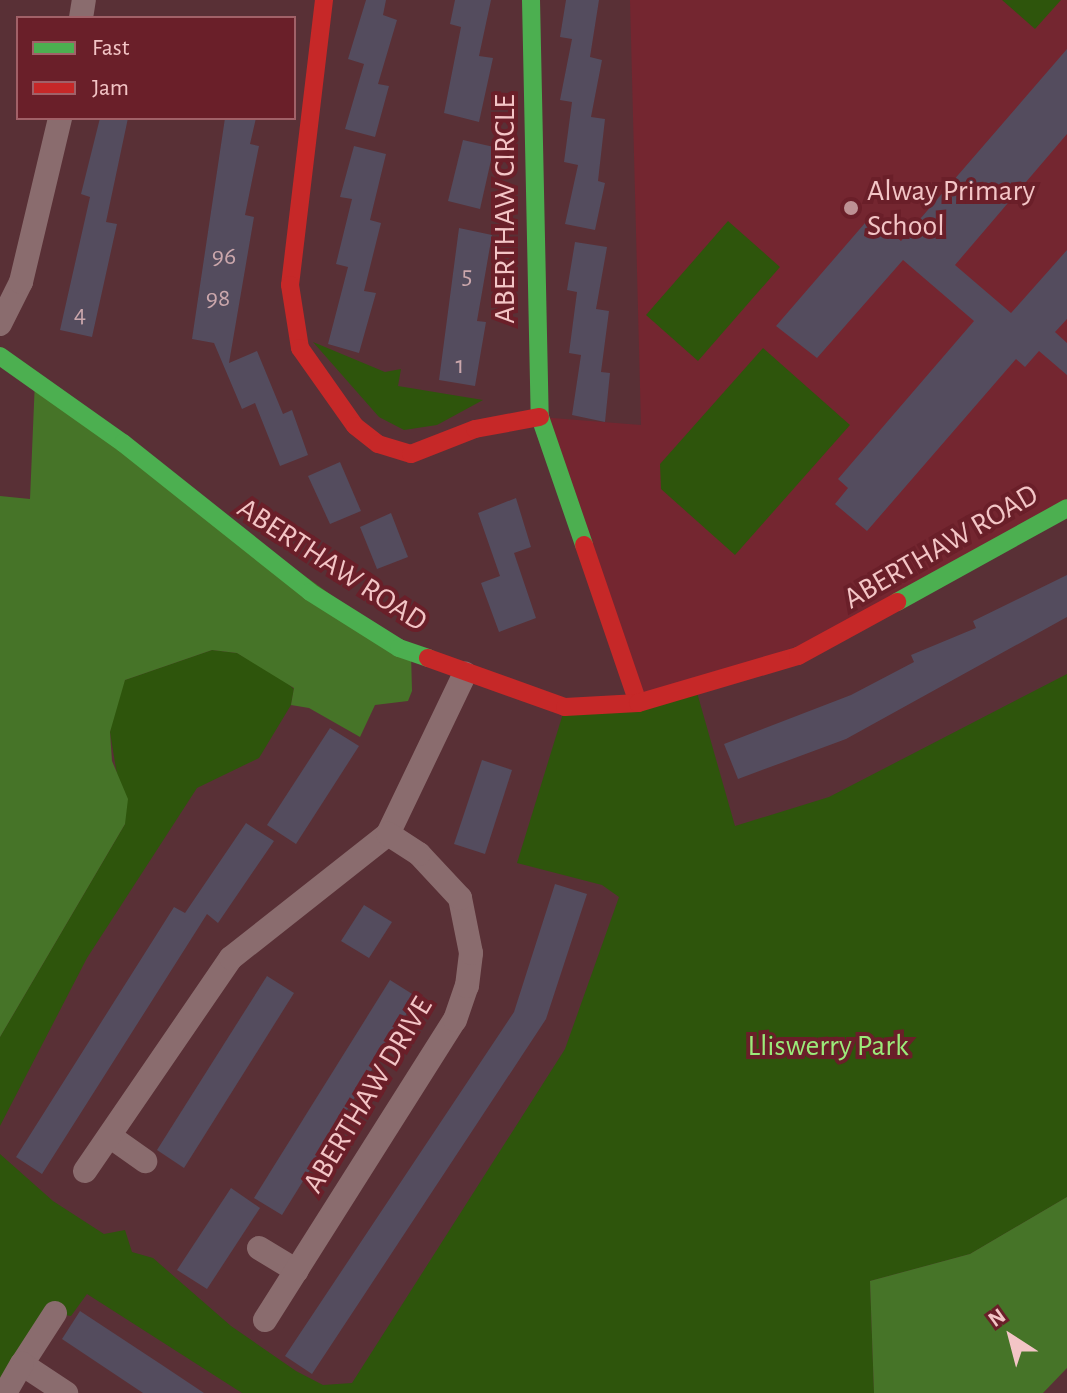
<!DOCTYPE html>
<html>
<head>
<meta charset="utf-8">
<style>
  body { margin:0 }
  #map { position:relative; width:1067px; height:1393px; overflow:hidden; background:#593036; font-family:"Alegreya Sans",sans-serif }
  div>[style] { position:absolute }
  .built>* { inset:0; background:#742630 }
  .green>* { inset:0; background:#2e550c }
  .forest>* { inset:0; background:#467428 }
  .building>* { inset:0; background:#544c5e }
  .street>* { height:24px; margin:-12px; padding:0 12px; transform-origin:12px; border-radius:12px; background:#8a6c6e }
  .fast>* { height:18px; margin:-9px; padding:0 9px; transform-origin:9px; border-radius:9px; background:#4caf50 }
  .jam>* { height:18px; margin:-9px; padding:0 9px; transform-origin:9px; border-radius:9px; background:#c62828 }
  .dots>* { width:22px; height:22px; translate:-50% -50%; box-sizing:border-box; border:4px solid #6a1f29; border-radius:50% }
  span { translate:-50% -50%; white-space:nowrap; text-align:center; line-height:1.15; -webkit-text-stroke:8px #6a1f29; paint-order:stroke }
  .number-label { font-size:26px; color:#cba7ac }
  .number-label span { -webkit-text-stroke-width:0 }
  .poi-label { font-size:30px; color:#f3c5c6 }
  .left { translate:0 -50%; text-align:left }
  .street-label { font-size:30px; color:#f3c5c6 }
  .park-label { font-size:30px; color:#9beb7a }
  .legend { position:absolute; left:16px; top:16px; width:280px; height:104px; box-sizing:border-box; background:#6a1f29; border:2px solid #a16168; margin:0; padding:10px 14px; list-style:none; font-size:24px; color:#f3c5c6 }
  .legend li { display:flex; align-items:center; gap:16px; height:40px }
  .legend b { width:40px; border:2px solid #a16168 }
  .north { position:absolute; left:971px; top:1297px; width:80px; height:80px; -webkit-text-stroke:6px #6a1f29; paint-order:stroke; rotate:324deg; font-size:22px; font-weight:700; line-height:32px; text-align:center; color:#f3c5c6 }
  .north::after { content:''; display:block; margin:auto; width:28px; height:36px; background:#f3c5c6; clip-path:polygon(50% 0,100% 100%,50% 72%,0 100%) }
</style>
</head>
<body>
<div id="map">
  <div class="built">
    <div style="clip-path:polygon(630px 0,1067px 0,1067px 508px,876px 618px,638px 703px,540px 417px,641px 425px)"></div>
  </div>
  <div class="green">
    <div style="clip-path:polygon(1002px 0,1061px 0,1035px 29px)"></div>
    <div style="clip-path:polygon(728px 221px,780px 267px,698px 361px,646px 315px)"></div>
    <div style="clip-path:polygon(313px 342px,385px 372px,401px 369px,398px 386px,483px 400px,437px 425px,404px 430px,379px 417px)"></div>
    <div style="clip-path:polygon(763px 348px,850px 425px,735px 555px,661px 489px,660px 464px)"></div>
    <div style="clip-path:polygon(212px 650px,237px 653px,279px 676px,294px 689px,291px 705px,259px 758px,197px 788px,87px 958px,0 1126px,0 1037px,125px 824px,110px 732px,116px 698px,125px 680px)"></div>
    <div style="clip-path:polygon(1067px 674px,1067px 1197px,970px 1254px,870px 1281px,874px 1393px,242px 1393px,87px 1294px,71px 1316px,55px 1313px,0 1393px,0 1154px,53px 1201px,104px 1234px,125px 1230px,132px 1252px,153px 1258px,231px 1326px,296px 1371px,323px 1385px,352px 1383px,565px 1049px,619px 897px,602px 885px,517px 863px,565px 707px,696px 689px,735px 826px,829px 797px)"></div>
  </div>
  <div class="forest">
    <div style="clip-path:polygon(35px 380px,411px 653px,412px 691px,408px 701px,375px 705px,360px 737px,309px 708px,291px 705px,294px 688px,237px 653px,212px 650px,125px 680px,110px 732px,112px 761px,128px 799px,125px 824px,0 1037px,0 496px,30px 499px)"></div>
    <div style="clip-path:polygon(1067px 1197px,1067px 1368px,1043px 1393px,874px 1393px,870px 1281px,970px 1254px)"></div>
  </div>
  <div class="building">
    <div style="clip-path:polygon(366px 0,386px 0,383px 15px,397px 20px,378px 84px,389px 86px,375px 137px,345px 129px,364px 64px,348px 59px)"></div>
    <div style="clip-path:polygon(455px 0,491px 0,479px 56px,493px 58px,479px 122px,444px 113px,461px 27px,450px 24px)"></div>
    <div style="clip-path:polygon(566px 0,599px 0,590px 57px,602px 60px,591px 117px,605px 119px,598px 181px,605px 183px,595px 230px,565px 224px,578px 165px,564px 162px,572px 102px,560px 100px,572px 39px,560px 37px)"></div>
    <div style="clip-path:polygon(1067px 49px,1067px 134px,955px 265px,1011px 313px,1067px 250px,1067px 319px,1055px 332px,1067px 343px,1067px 375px,1039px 351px,1025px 367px,1016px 359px,867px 531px,835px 504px,848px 488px,838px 479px,974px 321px,903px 260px,817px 358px,776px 326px,865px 223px,872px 230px,879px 223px,901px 241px)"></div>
    <div style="clip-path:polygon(100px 118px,128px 118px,106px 222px,117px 224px,92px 337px,60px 330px,90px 197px,81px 194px)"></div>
    <div style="clip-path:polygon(225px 118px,256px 118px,250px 144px,259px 146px,245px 215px,254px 217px,229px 363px,257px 351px,283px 414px,292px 410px,308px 455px,280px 466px,255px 403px,242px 409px,214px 343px,192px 339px)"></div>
    <div style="clip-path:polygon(463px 140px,494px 147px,480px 209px,448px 201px)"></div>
    <div style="clip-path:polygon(354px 146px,386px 154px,370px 220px,381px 223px,364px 291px,376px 293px,359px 353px,328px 344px,348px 267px,336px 264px,352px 199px,340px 197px)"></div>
    <div style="clip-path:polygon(459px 228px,492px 235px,477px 321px,486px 322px,475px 386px,439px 380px)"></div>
    <div style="clip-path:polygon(575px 242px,607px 247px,596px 309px,609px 311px,601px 372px,610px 373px,605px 422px,572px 415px,581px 355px,569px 353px,577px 292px,567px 290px)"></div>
    <div style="clip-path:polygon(340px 462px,361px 511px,330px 524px,308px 476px)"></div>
    <div style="clip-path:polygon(516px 498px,531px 547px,514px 553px,536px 618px,499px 632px,481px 583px,500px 576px,478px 513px)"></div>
    <div style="clip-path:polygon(391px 513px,408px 557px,377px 569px,360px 527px)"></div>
    <div style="clip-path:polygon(1067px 575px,1067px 617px,846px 739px,738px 779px,724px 744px,851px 695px,914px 662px,911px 655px,976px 628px,973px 621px)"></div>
    <div style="clip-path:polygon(330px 728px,359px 746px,296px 844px,267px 825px)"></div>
    <div style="clip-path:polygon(482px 760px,512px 770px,485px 854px,454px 844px)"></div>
    <div style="clip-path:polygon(246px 823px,274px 841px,218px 923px,207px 914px,42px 1174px,16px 1157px,174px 907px,185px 913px)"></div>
    <div style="clip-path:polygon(555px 884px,587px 894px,546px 1019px,312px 1374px,285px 1356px,514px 1012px)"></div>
    <div style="clip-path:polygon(364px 905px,392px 922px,369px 958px,341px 941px)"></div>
    <div style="clip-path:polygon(267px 976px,294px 993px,184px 1168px,157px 1150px)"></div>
    <div style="clip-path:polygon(390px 980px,417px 997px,282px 1215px,254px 1198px)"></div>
    <div style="clip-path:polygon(231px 1188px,260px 1208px,207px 1289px,177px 1270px)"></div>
    <div style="clip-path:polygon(80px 1311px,162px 1365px,204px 1393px,143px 1393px,62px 1339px)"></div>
  </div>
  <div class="street">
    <div style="left:81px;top:18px;width:18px;rotate:-81deg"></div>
    <div style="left:0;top:324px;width:47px;rotate:-63.4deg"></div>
    <div style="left:21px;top:282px;width:169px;rotate:-76.6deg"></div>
    <div style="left:111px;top:1137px;width:42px;rotate:35.2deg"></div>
    <div style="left:85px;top:1171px;width:258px;rotate:-55.6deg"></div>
    <div style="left:231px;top:958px;width:200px;rotate:-38.3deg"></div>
    <div style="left:388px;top:834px;width:178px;rotate:-64.4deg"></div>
    <div style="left:259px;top:1248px;width:44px;rotate:31.2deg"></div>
    <div style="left:55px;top:1313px;width:61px;rotate:122.9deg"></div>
    <div style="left:22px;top:1364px;width:53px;rotate:33.4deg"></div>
    <div style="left:265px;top:1320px;width:355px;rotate:-57.7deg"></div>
    <div style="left:455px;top:1020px;width:36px;rotate:-71deg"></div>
    <div style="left:467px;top:986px;width:33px;rotate:-83deg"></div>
    <div style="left:471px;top:953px;width:56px;rotate:-101.3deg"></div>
    <div style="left:460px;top:898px;width:60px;rotate:-133deg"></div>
    <div style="left:419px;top:854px;width:37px;rotate:-147deg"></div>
    <div style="left:5px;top:1393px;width:34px;rotate:-60deg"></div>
  </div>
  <div class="fast">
    <div style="left:531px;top:0;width:417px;rotate:88.8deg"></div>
    <div style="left:540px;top:417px;width:135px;rotate:71deg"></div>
    <div style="left:0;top:356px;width:151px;rotate:35.3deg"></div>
    <div style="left:123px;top:443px;width:239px;rotate:38.5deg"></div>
    <div style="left:310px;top:592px;width:105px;rotate:32.2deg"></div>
    <div style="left:399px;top:648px;width:31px;rotate:19deg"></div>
    <div style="left:897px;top:602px;width:194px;rotate:-28.9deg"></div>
  </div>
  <div class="jam">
    <div style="left:324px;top:0;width:287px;rotate:96.8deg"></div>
    <div style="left:290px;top:285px;width:64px;rotate:81deg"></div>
    <div style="left:300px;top:348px;width:95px;rotate:54.8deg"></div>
    <div style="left:355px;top:426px;width:29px;rotate:38deg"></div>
    <div style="left:378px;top:444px;width:34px;rotate:17deg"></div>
    <div style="left:411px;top:454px;width:69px;rotate:-21.3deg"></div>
    <div style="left:475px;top:429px;width:66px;rotate:-10.5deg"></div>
    <div style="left:584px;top:545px;width:167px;rotate:71.1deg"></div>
    <div style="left:428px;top:658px;width:145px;rotate:19.7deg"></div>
    <div style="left:565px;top:707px;width:73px;rotate:-3.1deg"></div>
    <div style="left:638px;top:703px;width:167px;rotate:-16.4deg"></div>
    <div style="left:798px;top:656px;width:113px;rotate:-28.6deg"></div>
  </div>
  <div class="dots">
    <div style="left:851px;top:208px;background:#bd9194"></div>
  </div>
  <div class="number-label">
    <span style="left:224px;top:257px">96</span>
    <span style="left:467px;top:276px">5</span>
    <span style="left:218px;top:299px">98</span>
    <span style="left:80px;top:315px">4</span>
    <span style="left:460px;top:366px">1</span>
  </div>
  <div class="poi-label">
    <span class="left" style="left:867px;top:208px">Alway Primary<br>School</span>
  </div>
  <div class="street-label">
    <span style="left:505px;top:209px;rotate:-90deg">ABERTHAW CIRCLE</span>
    <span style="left:941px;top:547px;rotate:-30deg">ABERTHAW ROAD</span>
    <span style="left:332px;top:565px;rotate:33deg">ABERTHAW ROAD</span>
    <span style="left:368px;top:1095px;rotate:-59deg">ABERTHAW DRIVE</span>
  </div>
  <div class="park-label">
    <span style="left:828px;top:1046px">Lliswerry Park</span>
  </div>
  <ul class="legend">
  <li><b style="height:10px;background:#4caf50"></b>Fast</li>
  <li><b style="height:10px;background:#c62828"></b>Jam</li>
  </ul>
  <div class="north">N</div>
</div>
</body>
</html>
